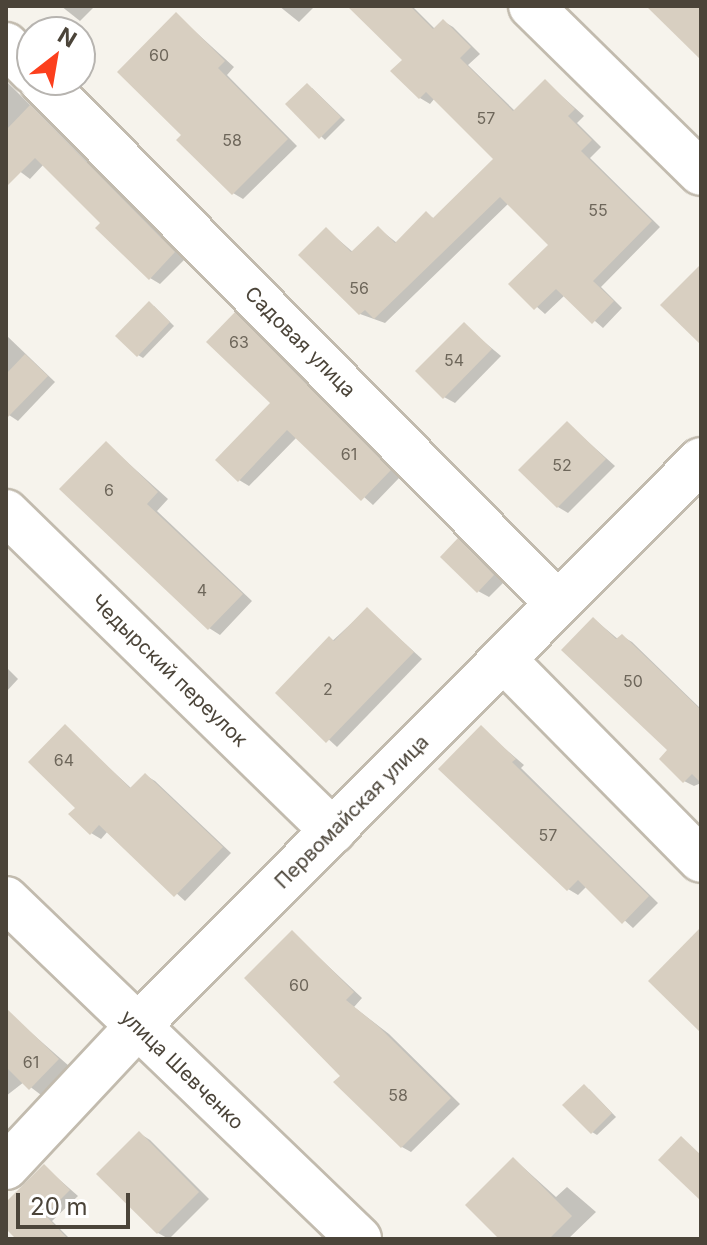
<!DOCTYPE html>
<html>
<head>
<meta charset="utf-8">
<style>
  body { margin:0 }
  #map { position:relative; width:707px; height:1245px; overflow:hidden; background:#f6f3ec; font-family:Inter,sans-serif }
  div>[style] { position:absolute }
  .shadow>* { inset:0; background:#0003 }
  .building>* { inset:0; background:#d8cfc1 }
  .roads { filter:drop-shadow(2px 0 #c2bbae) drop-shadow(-2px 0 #c2bbae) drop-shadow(0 2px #c2bbae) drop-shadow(0 -2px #c2bbae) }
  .minor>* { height:44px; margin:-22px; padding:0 22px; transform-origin:22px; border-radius:22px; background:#fff }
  span { translate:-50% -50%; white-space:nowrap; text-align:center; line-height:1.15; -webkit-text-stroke:6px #fff; paint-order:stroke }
  .number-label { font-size:16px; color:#6e675b }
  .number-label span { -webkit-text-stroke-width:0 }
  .street-label { font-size:20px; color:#4b4439 }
  .frame { position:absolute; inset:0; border:8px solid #4b4439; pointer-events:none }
  .north { position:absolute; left:16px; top:16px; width:80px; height:80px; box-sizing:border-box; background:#fff; border:2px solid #b7b4b0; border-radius:50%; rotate:31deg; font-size:22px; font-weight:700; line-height:32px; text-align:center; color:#4b4439 }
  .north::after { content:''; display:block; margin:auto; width:28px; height:36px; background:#fc3f1d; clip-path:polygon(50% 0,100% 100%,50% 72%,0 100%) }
  .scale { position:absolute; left:16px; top:1193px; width:114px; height:36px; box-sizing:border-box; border:4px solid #4b4439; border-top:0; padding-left:10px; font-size:24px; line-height:28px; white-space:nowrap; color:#4b4439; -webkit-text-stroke:6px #fff; paint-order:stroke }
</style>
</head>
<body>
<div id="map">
  <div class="shadow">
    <div style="clip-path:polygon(61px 6px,95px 6px,80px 21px)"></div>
    <div style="clip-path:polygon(279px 6px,315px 6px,299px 22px)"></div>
    <div style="clip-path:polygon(350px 6px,412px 6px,435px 29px,443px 21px,453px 27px,480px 54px,468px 65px,515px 111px,545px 81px,584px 116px,577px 123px,601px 147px,590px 158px,660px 227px,601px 287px,622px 308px,603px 328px,565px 295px,545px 314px,511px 284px,551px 245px,509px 203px,385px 323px,360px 314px,326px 229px,354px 253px,378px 228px,397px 243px,426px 214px,435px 219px,496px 159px,435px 98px,430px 104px,420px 98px,404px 60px)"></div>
    <div style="clip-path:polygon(177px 15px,234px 67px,227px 75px,297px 146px,243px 199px,233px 193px,184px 135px)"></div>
    <div style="clip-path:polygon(6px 81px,185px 259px,160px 284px,150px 278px,103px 223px,44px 164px,30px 179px,6px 161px)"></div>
    <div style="clip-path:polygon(312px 88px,345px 120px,325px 140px,288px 104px)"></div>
    <div style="clip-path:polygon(154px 306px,174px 326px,143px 358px,138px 355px)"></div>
    <div style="clip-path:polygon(235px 314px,246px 321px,400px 477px,373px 505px,297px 437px,249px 486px,239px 480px,272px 403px)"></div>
    <div style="clip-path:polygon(464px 325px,501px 356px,455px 403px,444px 397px)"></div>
    <div style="clip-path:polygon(6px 335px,55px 382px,18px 421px,6px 413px)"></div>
    <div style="clip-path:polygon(567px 423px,615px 466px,568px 513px,558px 507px)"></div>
    <div style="clip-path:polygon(106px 443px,168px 499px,157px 511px,252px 601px,220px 635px,209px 628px)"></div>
    <div style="clip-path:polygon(458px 541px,504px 582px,489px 597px,478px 591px)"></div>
    <div style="clip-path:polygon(367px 609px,422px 659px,337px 747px,277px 692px)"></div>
    <div style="clip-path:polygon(594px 619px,619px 640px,622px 636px,632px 642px,701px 709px,701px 783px,694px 786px,684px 781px,670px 750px)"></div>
    <div style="clip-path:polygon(6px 667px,18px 679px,6px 692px)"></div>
    <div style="clip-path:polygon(65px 727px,132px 789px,145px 775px,155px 781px,231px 853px,185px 901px,108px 831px,101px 839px,91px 833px,77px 808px)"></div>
    <div style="clip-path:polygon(481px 728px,524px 765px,521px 768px,658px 903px,633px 928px,587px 886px,578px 895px,568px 889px)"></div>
    <div style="clip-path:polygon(293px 933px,362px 998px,354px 1007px,389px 1034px,460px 1104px,411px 1152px,402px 1147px,343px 1076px)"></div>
    <div style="clip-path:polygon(11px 1015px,69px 1066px,41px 1095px,24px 1082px,6px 1096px,6px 1020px)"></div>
    <div style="clip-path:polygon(589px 1089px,616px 1117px,597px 1135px,592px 1132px)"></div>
    <div style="clip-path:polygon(139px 1133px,150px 1140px,209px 1199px,169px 1239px,158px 1233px)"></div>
    <div style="clip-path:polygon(514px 1159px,556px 1197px,567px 1187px,596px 1212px,568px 1239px,502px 1239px)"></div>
    <div style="clip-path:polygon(44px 1166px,78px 1196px,52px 1221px,70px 1239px,18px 1239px,6px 1226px,6px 1203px)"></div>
  </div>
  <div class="building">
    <div style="clip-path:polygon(347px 6px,410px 6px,433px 29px,443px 19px,471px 47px,460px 58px,513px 111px,545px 79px,575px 109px,568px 116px,592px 140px,581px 151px,652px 221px,593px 281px,614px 301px,592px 324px,556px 289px,534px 310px,508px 284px,548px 245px,500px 197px,374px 319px,365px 310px,359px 315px,298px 255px,326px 227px,351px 252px,378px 226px,395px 243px,426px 211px,433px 218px,493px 159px,426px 92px,419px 99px,390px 71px,402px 60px)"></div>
    <div style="clip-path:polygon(646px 6px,701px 6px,701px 60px)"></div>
    <div style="clip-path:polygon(176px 12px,225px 61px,218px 68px,288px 139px,232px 195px,176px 140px,181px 135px,117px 72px)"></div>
    <div style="clip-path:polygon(307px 83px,341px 117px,319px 139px,285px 104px)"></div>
    <div style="clip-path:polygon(30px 105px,175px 252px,149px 280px,95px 228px,100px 223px,35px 158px,6px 187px,6px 130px)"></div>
    <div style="clip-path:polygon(701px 264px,701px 345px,660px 305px)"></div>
    <div style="clip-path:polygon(149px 301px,170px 322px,137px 357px,115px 336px)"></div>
    <div style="clip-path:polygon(235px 312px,391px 470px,361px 501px,287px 430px,238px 482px,215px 460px,270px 403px,206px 342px)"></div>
    <div style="clip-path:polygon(464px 322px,492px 349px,443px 399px,415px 371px)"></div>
    <div style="clip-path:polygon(25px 354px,48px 376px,6px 419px,6px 374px)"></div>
    <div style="clip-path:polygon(567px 421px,606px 459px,557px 508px,518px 470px)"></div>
    <div style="clip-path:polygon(106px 441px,158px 492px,147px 504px,243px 594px,208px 630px,59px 489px)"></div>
    <div style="clip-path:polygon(458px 538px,494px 575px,477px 593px,440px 557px)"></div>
    <div style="clip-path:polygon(367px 607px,414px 652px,326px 743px,275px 693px,329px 636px,334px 641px)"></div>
    <div style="clip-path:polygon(593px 617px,616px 639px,622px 634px,701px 710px,701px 783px,692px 774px,683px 783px,659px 759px,667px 750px,561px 650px)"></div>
    <div style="clip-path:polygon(65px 724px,130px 788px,145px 773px,223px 847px,174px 897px,99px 825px,90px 835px,68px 814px,75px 808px,28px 762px)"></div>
    <div style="clip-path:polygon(481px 725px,516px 759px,512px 762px,649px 896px,622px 924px,578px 880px,567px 891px,438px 769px)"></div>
    <div style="clip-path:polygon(701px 927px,701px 1033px,648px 981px)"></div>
    <div style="clip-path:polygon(292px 930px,354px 992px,346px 1000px,379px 1027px,451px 1098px,401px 1148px,333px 1082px,340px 1076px,244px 978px)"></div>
    <div style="clip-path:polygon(6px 1008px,59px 1059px,29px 1090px,6px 1067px)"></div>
    <div style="clip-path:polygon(584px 1084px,612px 1113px,591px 1134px,562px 1105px)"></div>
    <div style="clip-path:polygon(139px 1131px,199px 1192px,157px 1234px,96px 1174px)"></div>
    <div style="clip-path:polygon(681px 1136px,701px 1155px,701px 1201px,658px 1160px)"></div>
    <div style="clip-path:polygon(513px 1157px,572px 1216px,549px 1239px,499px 1239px,465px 1205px)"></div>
    <div style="clip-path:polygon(44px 1164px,70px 1190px,45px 1215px,68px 1239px,16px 1239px,6px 1229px,6px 1202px)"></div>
  </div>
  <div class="roads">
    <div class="minor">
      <div style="left:531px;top:6px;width:238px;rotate:44.5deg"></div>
      <div style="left:6px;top:45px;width:37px;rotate:45deg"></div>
      <div style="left:41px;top:80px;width:736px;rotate:45.39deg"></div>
      <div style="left:6px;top:512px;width:457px;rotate:44.3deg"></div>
      <div style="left:503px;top:659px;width:282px;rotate:45.4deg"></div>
      <div style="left:6px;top:899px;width:490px;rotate:43.9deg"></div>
      <div style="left:6px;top:1167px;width:190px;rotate:-46.9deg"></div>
      <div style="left:136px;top:1028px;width:801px;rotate:-45.15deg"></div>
    </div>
  </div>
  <div class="number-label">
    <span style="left:159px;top:55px">60</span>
    <span style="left:486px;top:118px">57</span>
    <span style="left:232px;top:140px">58</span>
    <span style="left:598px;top:210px">55</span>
    <span style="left:359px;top:288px">56</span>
    <span style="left:239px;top:342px">63</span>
    <span style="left:454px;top:360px">54</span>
    <span style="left:349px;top:454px">61</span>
    <span style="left:562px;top:465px">52</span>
    <span style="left:109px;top:490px">6</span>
    <span style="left:202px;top:590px">4</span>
    <span style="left:633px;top:681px">50</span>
    <span style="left:328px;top:689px">2</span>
    <span style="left:64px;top:760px">64</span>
    <span style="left:548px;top:835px">57</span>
    <span style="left:299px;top:985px">60</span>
    <span style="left:31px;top:1062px">61</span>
    <span style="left:398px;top:1095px">58</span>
  </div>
  <div class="street-label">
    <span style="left:300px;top:342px;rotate:45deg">Садовая улица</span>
    <span style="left:169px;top:671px;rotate:44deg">Чедырский переулок</span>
    <span style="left:352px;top:812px;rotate:-45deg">Первомайская улица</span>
    <span style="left:182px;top:1070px;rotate:44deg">улица Шевченко</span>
  </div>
  <div class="frame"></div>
  <div class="north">N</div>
  <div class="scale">20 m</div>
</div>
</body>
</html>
